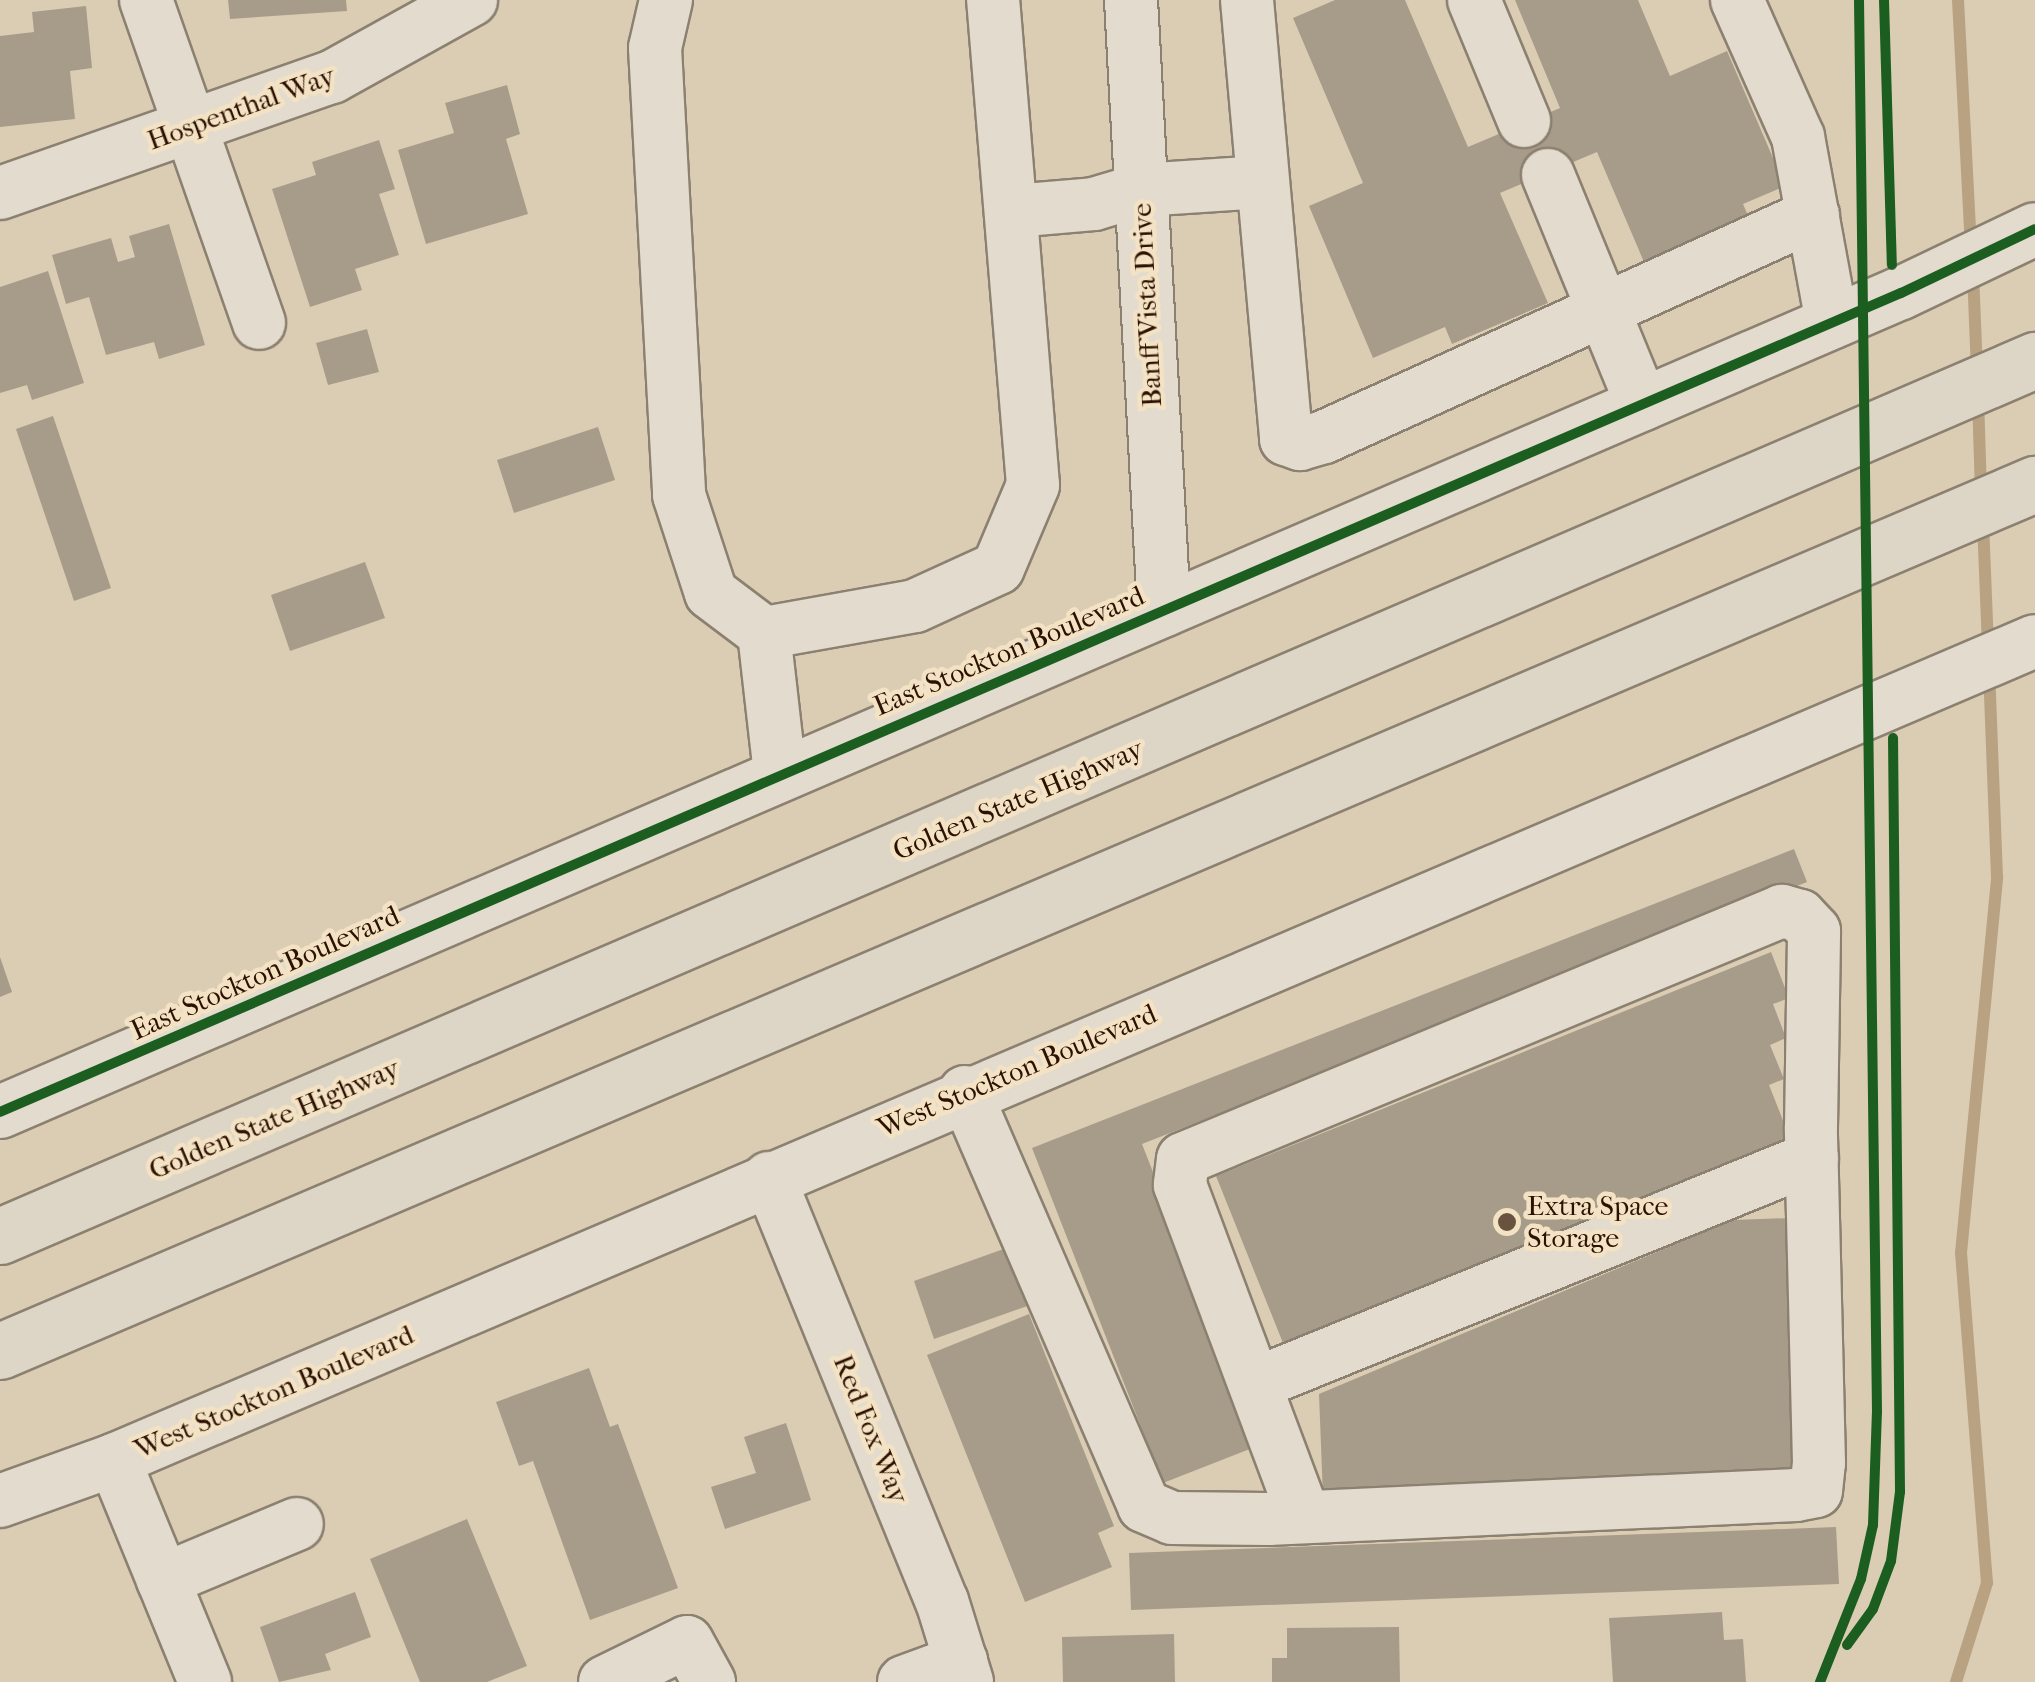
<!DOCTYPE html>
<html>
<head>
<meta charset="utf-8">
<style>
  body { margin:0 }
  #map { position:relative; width:2035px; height:1682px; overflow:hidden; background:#dbcdb3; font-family:"IM FELL French Canon",serif }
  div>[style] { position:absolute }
  .stream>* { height:12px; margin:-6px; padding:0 6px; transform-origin:6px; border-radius:6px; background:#b9a281 }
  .building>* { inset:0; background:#a79c8a }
  .roads { filter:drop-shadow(2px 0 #8c8070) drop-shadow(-2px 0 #8c8070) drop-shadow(0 2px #8c8070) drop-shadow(0 -2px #8c8070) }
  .minor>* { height:52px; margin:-26px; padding:0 26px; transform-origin:26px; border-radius:26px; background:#e2dbce }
  .highway>* { height:55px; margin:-27.5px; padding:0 27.5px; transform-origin:27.5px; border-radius:27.5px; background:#ddd5c6 }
  .cycleway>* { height:10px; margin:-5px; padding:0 5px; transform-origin:5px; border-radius:5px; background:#1b5e20 }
  .dots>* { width:28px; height:28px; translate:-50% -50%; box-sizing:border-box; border:5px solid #f3e2c3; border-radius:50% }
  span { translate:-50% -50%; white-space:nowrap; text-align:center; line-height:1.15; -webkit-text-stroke:9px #f3e2c3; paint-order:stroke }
  .street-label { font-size:28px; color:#2c1000 }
  .poi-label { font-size:28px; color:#2c1000 }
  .left { translate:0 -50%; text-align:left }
</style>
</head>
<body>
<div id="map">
  <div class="stream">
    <div style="left:1958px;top:0;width:247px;rotate:87deg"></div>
    <div style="left:1973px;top:272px;width:100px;rotate:87.7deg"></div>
    <div style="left:1978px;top:397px;width:95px;rotate:88.2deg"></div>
    <div style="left:1983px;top:522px;width:125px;rotate:87.7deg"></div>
    <div style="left:1956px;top:1682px;width:104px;rotate:-72.6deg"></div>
    <div style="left:1987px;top:1583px;width:331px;rotate:-94.5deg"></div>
    <div style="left:1961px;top:1253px;width:378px;rotate:-84.5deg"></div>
    <div style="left:1997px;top:877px;width:205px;rotate:-92.2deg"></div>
  </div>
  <div class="building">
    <div style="clip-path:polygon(228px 0,346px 0,347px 11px,230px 19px)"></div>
    <div style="clip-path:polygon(1335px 0,1405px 0,1468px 147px,1560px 108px,1515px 0,1638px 0,1670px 76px,1727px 51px,1785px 186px,1743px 204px,1752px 225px,1647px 269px,1597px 152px,1500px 193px,1548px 303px,1452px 344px,1445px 327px,1373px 358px,1309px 206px,1363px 183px,1293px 18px)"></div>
    <div style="clip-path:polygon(86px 6px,92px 68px,70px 71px,75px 119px,0 127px,0 36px,34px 32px,32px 12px)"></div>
    <div style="clip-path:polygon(507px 85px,520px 134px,506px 139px,528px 214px,426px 244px,398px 150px,454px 133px,445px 103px)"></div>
    <div style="clip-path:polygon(379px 140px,395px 189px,379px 194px,399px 255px,355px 269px,362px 290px,310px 307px,272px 189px,316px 175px,312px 162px)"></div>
    <div style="clip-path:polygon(169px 224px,205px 345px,159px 359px,154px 342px,106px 355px,89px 297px,66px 304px,52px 255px,111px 238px,118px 262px,135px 257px,129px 236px)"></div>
    <div style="clip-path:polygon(48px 271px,84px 383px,32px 400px,27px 385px,0 393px,0 287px)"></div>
    <div style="clip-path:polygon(367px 329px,379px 372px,328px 385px,316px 343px)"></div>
    <div style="clip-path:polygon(53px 416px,111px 588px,74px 601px,16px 429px)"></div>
    <div style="clip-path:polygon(598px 427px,615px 480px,514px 513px,497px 460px)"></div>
    <div style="clip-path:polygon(365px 562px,385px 618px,290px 651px,271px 595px)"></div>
    <div style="clip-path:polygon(1794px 849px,1807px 882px,1142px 1144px,1260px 1445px,1163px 1483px,1032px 1148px)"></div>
    <div style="clip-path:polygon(1771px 952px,1789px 998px,1773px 1004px,1786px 1038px,1770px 1045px,1784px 1079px,1769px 1085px,1792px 1143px,1285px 1348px,1216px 1176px)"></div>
    <div style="clip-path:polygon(0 957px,12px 992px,0 997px)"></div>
    <div style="clip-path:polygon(1789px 1218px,1798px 1480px,1323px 1497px,1319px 1394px,1733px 1220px)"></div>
    <div style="clip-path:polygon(1012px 1246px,1033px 1304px,934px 1339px,914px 1281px)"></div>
    <div style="clip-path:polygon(1029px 1314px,1114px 1526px,1098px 1533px,1112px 1567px,1025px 1602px,927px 1355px)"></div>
    <div style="clip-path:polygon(589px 1368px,610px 1427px,618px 1424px,678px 1588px,590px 1620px,533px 1461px,519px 1466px,496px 1402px)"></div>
    <div style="clip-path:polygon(786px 1423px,811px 1500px,725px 1529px,711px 1487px,756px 1473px,744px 1437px)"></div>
    <div style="clip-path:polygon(467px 1519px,527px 1666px,487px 1682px,420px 1682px,370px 1559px)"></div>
    <div style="clip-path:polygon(1836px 1527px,1839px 1584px,1131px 1610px,1129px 1553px)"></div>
    <div style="clip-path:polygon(355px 1592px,371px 1637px,325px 1654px,331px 1670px,279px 1682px,260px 1627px)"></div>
    <div style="clip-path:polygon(1722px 1612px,1724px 1640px,1743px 1639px,1746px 1682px,1613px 1682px,1609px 1618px)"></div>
    <div style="clip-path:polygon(1399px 1627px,1400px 1682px,1272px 1682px,1272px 1658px,1287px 1658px,1287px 1628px)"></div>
    <div style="clip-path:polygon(1174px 1634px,1175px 1682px,1063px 1682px,1062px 1637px)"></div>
  </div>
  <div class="roads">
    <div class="minor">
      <div style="left:146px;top:0;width:342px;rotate:70.7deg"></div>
      <div style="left:666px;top:0;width:49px;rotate:102.9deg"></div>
      <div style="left:655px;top:48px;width:448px;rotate:86.9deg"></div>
      <div style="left:679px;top:495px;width:103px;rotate:71.9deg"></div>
      <div style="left:711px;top:593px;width:66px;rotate:37deg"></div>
      <div style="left:764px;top:633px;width:153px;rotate:-10.1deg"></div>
      <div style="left:915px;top:606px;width:91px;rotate:-24.6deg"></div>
      <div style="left:998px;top:568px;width:90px;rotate:-67.1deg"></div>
      <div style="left:1033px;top:485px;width:487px;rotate:-94.7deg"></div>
      <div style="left:1131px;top:0;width:611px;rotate:86.9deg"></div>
      <div style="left:1247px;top:0;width:441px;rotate:84.9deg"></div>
      <div style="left:1286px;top:439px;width:15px;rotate:20deg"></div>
      <div style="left:1300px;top:444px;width:25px;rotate:-16deg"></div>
      <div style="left:1324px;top:437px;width:537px;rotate:-24.42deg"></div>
      <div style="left:1474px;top:0;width:131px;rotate:67.5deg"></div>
      <div style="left:1737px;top:0;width:150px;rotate:66deg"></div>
      <div style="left:1798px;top:137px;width:188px;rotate:79.6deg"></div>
      <div style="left:1548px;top:175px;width:248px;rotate:67.7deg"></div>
      <div style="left:0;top:193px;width:352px;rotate:-19.3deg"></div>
      <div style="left:332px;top:77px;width:159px;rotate:-29deg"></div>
      <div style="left:1013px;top:211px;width:81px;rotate:-4.9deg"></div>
      <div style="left:1094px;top:204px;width:49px;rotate:-16.6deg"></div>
      <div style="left:1141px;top:190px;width:121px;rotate:-3.8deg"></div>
      <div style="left:764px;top:633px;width:141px;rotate:83.5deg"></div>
      <div style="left:965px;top:1092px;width:451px;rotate:66.6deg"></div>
      <div style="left:1144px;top:1506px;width:30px;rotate:23deg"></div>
      <div style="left:1172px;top:1518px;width:96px;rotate:0.6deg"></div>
      <div style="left:1268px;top:1519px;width:529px;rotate:-2.6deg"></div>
      <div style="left:1796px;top:1495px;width:20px;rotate:-11deg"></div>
      <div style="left:1816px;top:1491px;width:28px;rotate:-84deg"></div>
      <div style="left:1819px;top:1463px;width:336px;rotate:-91.4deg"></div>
      <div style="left:1811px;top:1127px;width:196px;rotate:-89.1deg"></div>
      <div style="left:1814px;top:931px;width:21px;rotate:-133deg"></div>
      <div style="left:1800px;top:916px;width:19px;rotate:-164deg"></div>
      <div style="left:1782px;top:911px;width:648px;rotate:157.51deg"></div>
      <div style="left:1183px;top:1159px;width:26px;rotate:97deg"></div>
      <div style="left:1180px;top:1185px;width:354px;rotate:69.5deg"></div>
      <div style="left:0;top:1112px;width:2070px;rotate:-23.31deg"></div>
      <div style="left:1901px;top:293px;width:148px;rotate:-25.5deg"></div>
      <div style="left:769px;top:1178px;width:457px;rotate:67.8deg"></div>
      <div style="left:942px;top:1601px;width:85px;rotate:72.8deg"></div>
      <div style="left:1255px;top:1384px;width:601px;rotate:-22.08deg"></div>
      <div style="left:114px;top:1460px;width:240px;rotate:67.7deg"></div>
      <div style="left:0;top:1501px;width:121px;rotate:-19.8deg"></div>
      <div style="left:114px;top:1460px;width:2088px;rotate:-23.09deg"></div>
      <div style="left:163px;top:1580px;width:145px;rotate:-22.7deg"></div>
      <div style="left:605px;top:1682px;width:91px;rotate:-26deg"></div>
      <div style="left:687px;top:1642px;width:46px;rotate:61.2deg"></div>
      <div style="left:904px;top:1682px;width:61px;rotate:-20.2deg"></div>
    </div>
    <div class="highway">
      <div style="left:0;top:1236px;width:2216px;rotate:-23.29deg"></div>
      <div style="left:0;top:1351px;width:2212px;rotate:-23.08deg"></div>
    </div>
  </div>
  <div class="cycleway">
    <div style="left:1884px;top:0;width:265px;rotate:88.3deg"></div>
    <div style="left:0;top:1112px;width:2070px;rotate:-23.31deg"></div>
    <div style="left:1901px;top:293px;width:148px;rotate:-25.5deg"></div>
    <div style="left:1847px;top:1645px;width:44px;rotate:-54.2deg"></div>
    <div style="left:1873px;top:1609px;width:51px;rotate:-69.4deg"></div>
    <div style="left:1891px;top:1561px;width:70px;rotate:-82.6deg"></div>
    <div style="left:1900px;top:1492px;width:754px;rotate:-90.53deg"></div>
    <div style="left:1820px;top:1682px;width:111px;rotate:-68.3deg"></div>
    <div style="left:1861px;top:1579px;width:55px;rotate:-77.5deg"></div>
    <div style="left:1873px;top:1525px;width:113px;rotate:-88deg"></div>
    <div style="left:1877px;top:1412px;width:1412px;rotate:-90.73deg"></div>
  </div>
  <div class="dots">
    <div style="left:1507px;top:1222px;background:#69523f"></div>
  </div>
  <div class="street-label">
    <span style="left:241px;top:108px;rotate:-20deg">Hospenthal Way</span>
    <span style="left:1147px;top:305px;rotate:-93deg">Banff Vista Drive</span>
    <span style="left:1009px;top:651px;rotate:-23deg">East Stockton Boulevard</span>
    <span style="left:1018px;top:800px;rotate:-23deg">Golden State Highway</span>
    <span style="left:265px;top:973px;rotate:-24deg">East Stockton Boulevard</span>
    <span style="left:1017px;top:1071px;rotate:-23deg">West Stockton Boulevard</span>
    <span style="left:274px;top:1119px;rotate:-23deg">Golden State Highway</span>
    <span style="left:274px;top:1392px;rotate:-23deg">West Stockton Boulevard</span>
    <span style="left:871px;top:1429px;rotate:68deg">Red Fox Way</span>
  </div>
  <div class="poi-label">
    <span class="left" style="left:1527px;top:1222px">Extra Space<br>Storage</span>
  </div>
</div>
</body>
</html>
